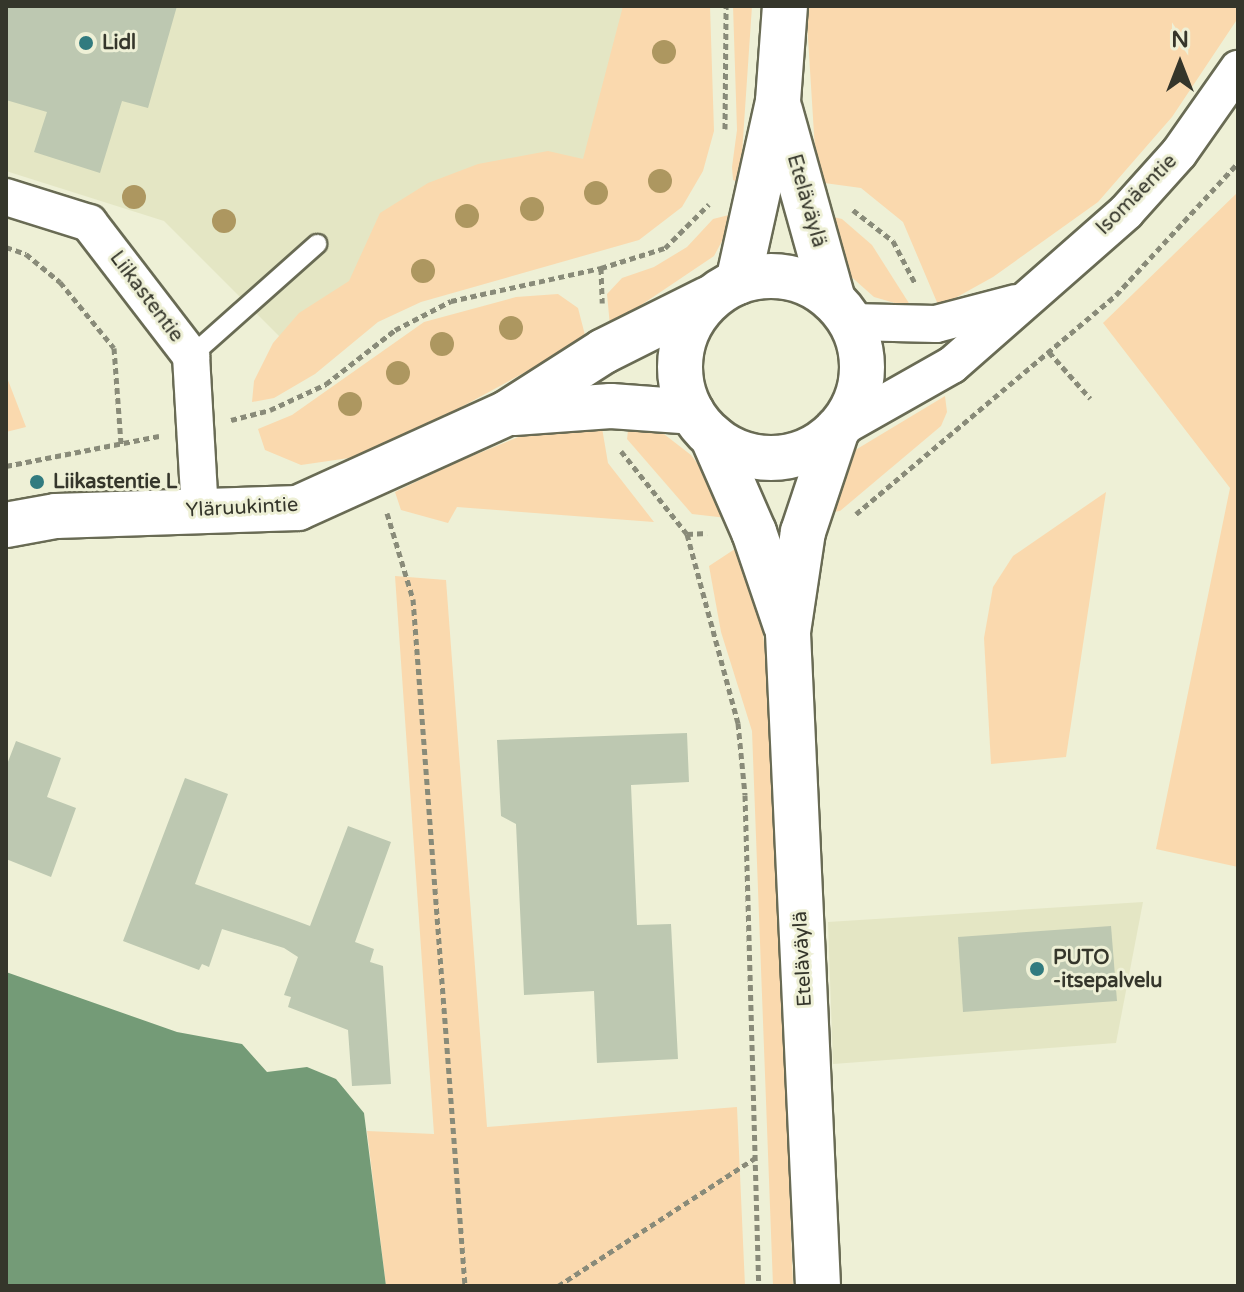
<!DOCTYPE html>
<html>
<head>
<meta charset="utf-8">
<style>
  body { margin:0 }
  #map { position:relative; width:1244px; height:1292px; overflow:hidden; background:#eef0d6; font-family:"Varela Round",sans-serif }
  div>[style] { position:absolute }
  .built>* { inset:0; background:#e4e6c4 }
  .green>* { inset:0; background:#fad9ae }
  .water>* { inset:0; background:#749b77 }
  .building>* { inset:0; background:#bdc8b1 }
  .path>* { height:5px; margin-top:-2.5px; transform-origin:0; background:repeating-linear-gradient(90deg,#898b79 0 6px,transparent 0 10px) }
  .roads { filter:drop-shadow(2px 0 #696b54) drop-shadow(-2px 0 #696b54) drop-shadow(0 2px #696b54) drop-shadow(0 -2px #696b54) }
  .service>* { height:18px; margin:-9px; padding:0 9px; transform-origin:9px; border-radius:9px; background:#fff }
  .minor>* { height:36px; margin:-18px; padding:0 18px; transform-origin:18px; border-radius:18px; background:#fff }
  .secondary>* { height:44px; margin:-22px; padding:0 22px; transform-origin:22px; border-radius:22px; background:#fff }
  .secondary>.ring { margin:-22px; padding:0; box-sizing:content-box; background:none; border:44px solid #fff; border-radius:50% }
  .trees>* { width:24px; height:24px; margin:-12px; border-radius:50%; background:#ad9760 }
  .dots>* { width:22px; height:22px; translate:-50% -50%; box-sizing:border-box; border:4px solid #eef0d6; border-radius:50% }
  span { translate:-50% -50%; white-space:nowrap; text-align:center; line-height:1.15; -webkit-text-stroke:6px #eef0d6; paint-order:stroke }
  .poi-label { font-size:20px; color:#35362b; font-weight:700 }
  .left { translate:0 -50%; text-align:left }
  .street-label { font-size:20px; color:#35362b }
  .frame { position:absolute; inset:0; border:8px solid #35362b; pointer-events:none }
  .north { position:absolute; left:1140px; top:24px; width:80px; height:80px; -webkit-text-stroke:6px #eef0d6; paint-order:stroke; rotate:0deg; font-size:22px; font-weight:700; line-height:32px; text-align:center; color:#35362b }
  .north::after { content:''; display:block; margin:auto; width:28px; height:36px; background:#35362b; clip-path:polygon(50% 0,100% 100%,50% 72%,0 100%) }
</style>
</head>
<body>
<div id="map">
  <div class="built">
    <div style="clip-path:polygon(6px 6px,633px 6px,592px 159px,280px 337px,164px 221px,6px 171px)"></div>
    <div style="clip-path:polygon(1143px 902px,1116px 1043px,833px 1064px,828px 922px)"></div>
  </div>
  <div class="green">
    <div style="clip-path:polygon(623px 6px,710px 6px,714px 131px,703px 171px,682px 207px,639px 240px,421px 302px,378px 322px,315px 374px,274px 398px,252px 402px,254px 381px,273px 343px,299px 313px,349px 281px,380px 213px,428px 183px,478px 164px,548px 151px,583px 159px)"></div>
    <div style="clip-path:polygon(733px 6px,752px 6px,740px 183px,733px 180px,732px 167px,737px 130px)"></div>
    <div style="clip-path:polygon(806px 6px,1238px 6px,1238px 18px,1172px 117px,1098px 202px,993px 277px,939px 307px,903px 222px,861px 188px,817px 182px)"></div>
    <div style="clip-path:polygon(1238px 192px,1238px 867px,1156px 849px,1230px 488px,1103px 323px)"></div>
    <div style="clip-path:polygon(737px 213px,714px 256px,610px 326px,607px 294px,622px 278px,654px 267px,687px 247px,713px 219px)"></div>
    <div style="clip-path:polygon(825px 215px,842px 219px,872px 245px,912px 308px,874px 297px,847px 273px)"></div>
    <div style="clip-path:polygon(558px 294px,578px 308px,586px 339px,430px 424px,356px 457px,301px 465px,265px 450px,258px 429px,292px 415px,424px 322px,516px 297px)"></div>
    <div style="clip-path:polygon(6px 375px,26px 427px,6px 432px)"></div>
    <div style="clip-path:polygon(945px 396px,947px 412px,941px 426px,840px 511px,824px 513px,852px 452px)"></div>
    <div style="clip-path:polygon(601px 422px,608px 463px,654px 522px,457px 507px,448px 523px,401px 510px,395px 492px,455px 463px,528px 433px)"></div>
    <div style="clip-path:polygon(629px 422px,660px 431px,691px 455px,714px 485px,727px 518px,692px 514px,627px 439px)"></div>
    <div style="clip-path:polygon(1106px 492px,1066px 757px,991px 764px,984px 638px,993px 587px,1013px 556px)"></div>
    <div style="clip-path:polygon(738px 547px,762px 624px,773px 728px,793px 1286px,773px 1286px,752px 731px,721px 632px,709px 566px)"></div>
    <div style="clip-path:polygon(395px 576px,446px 580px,487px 1127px,737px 1107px,745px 1286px,386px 1286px,367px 1131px,434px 1134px)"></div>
  </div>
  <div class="water">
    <div style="clip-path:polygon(6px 972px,177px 1032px,242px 1044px,267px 1072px,307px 1067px,336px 1079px,364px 1113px,386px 1286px,6px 1286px)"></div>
  </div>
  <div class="building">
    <div style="clip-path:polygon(6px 6px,177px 6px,148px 108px,122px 101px,100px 173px,34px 152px,47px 112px,6px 100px)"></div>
    <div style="clip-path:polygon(687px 733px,689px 782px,631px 785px,637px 925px,671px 924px,678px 1059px,597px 1063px,594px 991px,524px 995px,516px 824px,501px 816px,497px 740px)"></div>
    <div style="clip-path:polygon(16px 741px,61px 758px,47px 797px,76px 808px,51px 877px,6px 859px,6px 767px)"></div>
    <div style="clip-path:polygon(185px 778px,228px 794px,195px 884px,294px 920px,310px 926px,348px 826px,391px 842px,355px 942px,374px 949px,370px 962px,383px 966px,391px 1084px,352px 1086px,348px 1030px,288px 1007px,291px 997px,284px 995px,298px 957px,284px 948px,222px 929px,209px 967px,202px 964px,199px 970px,123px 941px)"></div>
    <div style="clip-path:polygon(1111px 926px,1117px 1001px,963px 1012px,958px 937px)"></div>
  </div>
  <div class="path">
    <div style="left:725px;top:129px;width:123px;rotate:-89.5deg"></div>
    <div style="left:853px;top:210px;width:51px;rotate:37.8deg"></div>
    <div style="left:893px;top:241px;width:47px;rotate:62.4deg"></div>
    <div style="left:6px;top:247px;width:21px;rotate:19deg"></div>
    <div style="left:26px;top:254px;width:44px;rotate:39.5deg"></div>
    <div style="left:60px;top:282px;width:85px;rotate:50.7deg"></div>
    <div style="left:114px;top:348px;width:96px;rotate:85.8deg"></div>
    <div style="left:601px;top:268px;width:67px;rotate:-17.4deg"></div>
    <div style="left:665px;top:248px;width:62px;rotate:-45deg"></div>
    <div style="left:1049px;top:352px;width:62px;rotate:48.3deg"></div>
    <div style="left:231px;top:420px;width:40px;rotate:-14.4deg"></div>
    <div style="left:270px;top:410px;width:62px;rotate:-24.9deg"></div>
    <div style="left:326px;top:384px;width:88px;rotate:-38deg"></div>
    <div style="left:395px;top:330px;width:63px;rotate:-27.4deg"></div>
    <div style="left:451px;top:301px;width:154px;rotate:-12.4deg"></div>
    <div style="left:601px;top:268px;width:35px;rotate:88deg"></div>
    <div style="left:621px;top:451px;width:106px;rotate:51.5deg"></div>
    <div style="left:687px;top:534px;width:20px;rotate:-3deg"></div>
    <div style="left:6px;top:466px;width:156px;rotate:-11.1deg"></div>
    <div style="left:387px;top:513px;width:90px;rotate:73.2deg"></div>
    <div style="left:413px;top:599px;width:689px;rotate:85.67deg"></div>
    <div style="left:856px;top:514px;width:340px;rotate:-40.1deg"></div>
    <div style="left:1116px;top:295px;width:180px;rotate:-47.3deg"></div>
    <div style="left:687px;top:534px;width:196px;rotate:74.9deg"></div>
    <div style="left:738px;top:723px;width:72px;rotate:84.4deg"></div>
    <div style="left:745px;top:795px;width:491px;rotate:88.4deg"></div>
    <div style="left:558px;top:1286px;width:235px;rotate:-33deg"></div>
  </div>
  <div class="roads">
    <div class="service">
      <div style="left:191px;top:356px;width:169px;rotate:-41.6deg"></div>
    </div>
    <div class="minor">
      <div style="left:6px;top:197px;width:87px;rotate:17.4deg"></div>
      <div style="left:89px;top:223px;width:168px;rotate:52.5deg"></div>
      <div style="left:191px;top:356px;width:154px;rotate:86.7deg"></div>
      <div style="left:852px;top:322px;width:84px;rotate:1.4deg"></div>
      <div style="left:936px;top:324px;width:83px;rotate:-14.7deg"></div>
      <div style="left:837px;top:430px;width:132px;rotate:-29.5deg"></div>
      <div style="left:952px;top:365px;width:232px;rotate:-41.3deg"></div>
      <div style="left:1126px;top:212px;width:79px;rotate:-48.1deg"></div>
      <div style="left:1179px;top:153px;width:103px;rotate:-54.9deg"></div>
    </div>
    <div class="secondary">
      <div style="left:780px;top:110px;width:197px;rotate:74.4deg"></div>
      <div class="ring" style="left:680px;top:276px;width:138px;height:138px"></div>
      <div style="left:738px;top:282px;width:185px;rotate:-77.5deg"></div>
      <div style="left:778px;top:101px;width:95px;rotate:-85.8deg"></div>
      <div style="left:514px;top:413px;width:97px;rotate:-4.1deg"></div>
      <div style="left:611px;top:406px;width:81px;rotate:4.2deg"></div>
      <div style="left:712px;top:436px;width:105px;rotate:66.4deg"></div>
      <div style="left:754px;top:532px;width:99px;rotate:71.2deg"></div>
      <div style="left:6px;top:525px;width:51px;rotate:-10.2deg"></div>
      <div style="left:56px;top:516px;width:242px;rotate:-1.9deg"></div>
      <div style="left:298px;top:508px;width:230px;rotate:-24.4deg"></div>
      <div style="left:507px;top:413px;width:115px;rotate:-32.6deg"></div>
      <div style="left:604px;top:351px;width:116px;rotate:-26.6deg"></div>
      <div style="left:818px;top:1286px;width:655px;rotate:-92.63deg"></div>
      <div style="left:788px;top:632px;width:101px;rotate:-81.5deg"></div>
      <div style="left:803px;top:532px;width:108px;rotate:-71.6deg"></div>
    </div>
  </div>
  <div class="trees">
    <div style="left:664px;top:52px"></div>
    <div style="left:660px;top:181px"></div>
    <div style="left:596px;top:193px"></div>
    <div style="left:134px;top:197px"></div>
    <div style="left:532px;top:209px"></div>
    <div style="left:467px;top:216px"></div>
    <div style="left:224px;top:221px"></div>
    <div style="left:423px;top:271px"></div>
    <div style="left:511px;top:328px"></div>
    <div style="left:442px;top:344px"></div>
    <div style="left:398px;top:373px"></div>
    <div style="left:350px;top:404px"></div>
  </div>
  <div class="dots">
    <div style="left:86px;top:43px;background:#317b7f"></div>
    <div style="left:37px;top:482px;background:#317b7f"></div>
    <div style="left:1037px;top:969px;background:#317b7f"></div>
  </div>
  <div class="poi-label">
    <span class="left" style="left:102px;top:43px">Lidl</span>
    <span class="left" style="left:53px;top:482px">Liikastentie L</span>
    <span class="left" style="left:1053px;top:970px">PUTO<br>-itsepalvelu</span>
  </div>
  <div class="street-label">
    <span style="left:1137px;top:195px;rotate:-45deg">Isomäentie</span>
    <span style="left:806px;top:201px;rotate:74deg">Eteläväylä</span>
    <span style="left:146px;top:297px;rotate:53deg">Liikastentie</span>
    <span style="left:242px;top:508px;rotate:-3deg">Yläruukintie</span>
    <span style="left:803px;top:959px;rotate:-93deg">Eteläväylä</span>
  </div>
  <div class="frame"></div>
  <div class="north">N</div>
</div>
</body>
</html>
